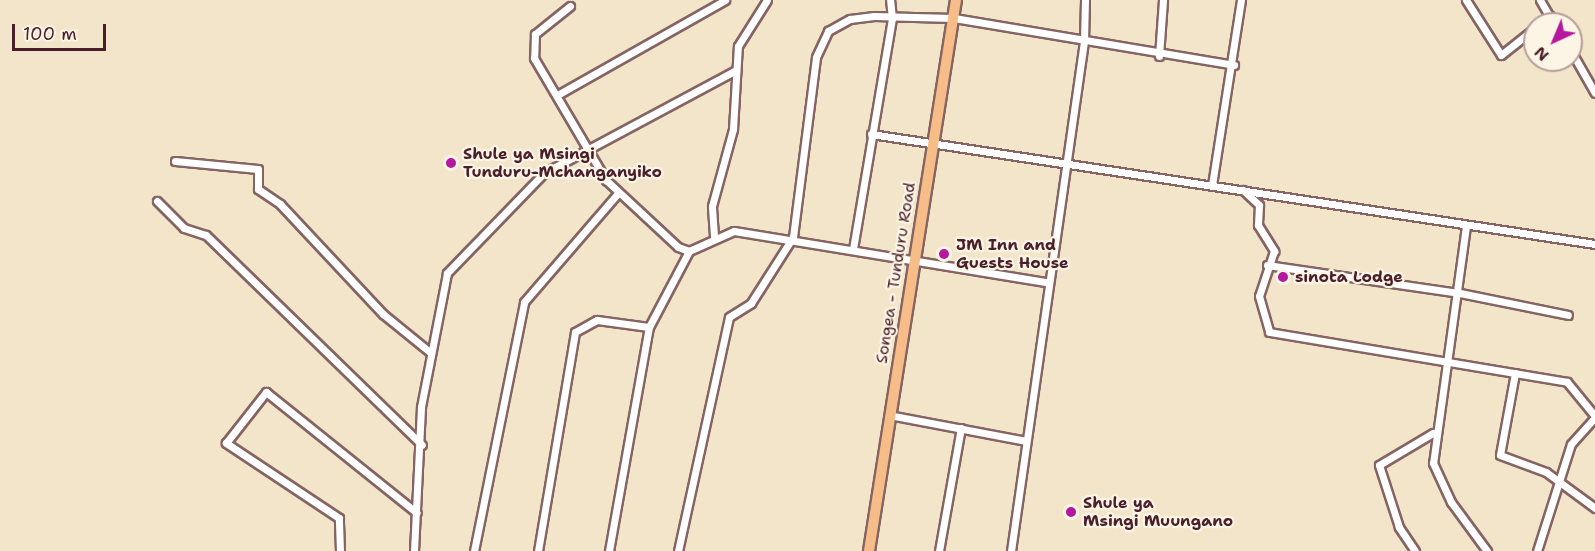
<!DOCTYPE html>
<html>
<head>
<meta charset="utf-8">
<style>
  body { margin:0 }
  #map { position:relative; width:1595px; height:551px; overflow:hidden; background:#f3e5ca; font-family:"Shantell Sans",sans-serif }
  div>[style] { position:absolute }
  .roads { filter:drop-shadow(2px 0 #856463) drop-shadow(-2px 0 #856463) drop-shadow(0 2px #856463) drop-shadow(0 -2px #856463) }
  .minor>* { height:7px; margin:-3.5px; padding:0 3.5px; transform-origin:3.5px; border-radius:3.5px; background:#fff }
  .trunk>* { height:10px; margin:-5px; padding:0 5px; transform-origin:5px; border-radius:5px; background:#f7bd88 }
  .dots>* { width:16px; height:16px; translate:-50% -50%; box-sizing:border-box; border:3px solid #fcf5e5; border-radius:50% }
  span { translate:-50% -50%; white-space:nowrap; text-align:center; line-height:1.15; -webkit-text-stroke:4.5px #fcf5e5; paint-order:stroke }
  .poi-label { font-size:16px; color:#4a1f2b; font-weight:700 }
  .left { translate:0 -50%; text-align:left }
  .street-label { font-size:16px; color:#4a1f2b }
  .north { position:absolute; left:1523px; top:12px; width:60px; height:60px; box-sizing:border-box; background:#fcf5e5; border:2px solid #b59f9b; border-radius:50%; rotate:224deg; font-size:16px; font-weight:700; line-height:24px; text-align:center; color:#4a1f2b }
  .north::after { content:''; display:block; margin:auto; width:21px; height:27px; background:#b5179e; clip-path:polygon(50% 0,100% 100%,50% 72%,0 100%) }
  .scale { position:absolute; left:12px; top:24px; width:94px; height:27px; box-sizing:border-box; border:3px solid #4a1f2b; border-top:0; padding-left:8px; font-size:18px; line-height:21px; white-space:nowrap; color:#4a1f2b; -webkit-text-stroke:4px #fcf5e5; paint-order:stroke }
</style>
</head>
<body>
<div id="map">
  <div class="roads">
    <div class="minor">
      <div style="left:1466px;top:0;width:65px;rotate:57.5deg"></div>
      <div style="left:1501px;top:55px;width:43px;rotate:-38.5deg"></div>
      <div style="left:1540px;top:0;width:28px;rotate:60deg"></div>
      <div style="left:570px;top:6px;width:45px;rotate:141.3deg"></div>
      <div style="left:535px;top:34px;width:24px;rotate:92deg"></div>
      <div style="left:534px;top:58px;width:142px;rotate:59.5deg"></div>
      <div style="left:606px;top:180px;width:98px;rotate:42.9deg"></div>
      <div style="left:678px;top:247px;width:12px;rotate:20deg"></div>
      <div style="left:689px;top:251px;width:49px;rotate:-24deg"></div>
      <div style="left:734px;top:231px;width:317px;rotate:9.3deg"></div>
      <div style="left:1540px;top:24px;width:13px;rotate:-39deg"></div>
      <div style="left:1571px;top:51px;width:48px;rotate:60.3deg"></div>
      <div style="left:1159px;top:56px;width:56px;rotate:-85.9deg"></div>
      <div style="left:559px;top:94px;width:191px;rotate:-29.5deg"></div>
      <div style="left:871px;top:134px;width:732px;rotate:8.64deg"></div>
      <div style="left:175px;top:161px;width:83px;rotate:5.5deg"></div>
      <div style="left:258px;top:169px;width:20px;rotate:90deg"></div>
      <div style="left:258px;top:189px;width:27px;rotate:34deg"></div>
      <div style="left:280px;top:204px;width:151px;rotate:46.9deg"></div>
      <div style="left:383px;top:314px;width:62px;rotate:39.1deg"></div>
      <div style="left:1212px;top:185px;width:187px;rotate:-81.1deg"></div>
      <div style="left:1243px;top:190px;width:22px;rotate:43deg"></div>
      <div style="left:1259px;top:205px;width:20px;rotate:93deg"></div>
      <div style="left:1258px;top:225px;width:31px;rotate:58deg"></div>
      <div style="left:1274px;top:251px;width:47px;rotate:108.4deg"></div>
      <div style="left:1259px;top:296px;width:37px;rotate:74deg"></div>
      <div style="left:1269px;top:332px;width:302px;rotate:9.5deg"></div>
      <div style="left:1567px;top:382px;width:44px;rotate:50.5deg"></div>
      <div style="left:157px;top:201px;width:38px;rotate:45deg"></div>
      <div style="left:184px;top:228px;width:23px;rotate:18deg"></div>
      <div style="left:206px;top:235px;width:301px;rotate:44.2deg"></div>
      <div style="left:1466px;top:226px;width:239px;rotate:97.9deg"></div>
      <div style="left:1433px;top:463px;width:43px;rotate:65.2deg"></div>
      <div style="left:1451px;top:502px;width:61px;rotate:53.7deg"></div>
      <div style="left:714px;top:236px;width:30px;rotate:-94deg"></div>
      <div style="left:712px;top:206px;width:80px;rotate:-74.7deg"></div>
      <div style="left:733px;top:129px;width:83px;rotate:-86.6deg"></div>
      <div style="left:738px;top:46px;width:54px;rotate:-57.8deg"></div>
      <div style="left:853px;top:249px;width:234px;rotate:-80.4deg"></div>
      <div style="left:892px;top:18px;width:18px;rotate:-96deg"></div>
      <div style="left:1267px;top:265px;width:195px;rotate:8.3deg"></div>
      <div style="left:1460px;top:293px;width:110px;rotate:11.5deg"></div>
      <div style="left:1515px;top:373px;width:83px;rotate:100.4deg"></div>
      <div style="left:1500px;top:455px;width:49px;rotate:20.3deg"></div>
      <div style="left:1546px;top:472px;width:61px;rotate:36.3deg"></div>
      <div style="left:889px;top:415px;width:139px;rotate:10.7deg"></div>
      <div style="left:340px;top:551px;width:33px;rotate:-92deg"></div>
      <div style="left:339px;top:518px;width:136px;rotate:-146.4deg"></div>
      <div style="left:226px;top:443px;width:65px;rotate:-51.9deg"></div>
      <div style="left:266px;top:392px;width:193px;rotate:38.7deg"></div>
      <div style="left:414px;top:551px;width:144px;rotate:-87.2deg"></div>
      <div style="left:421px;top:407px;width:136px;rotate:-79deg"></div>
      <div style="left:447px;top:273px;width:139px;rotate:-45.9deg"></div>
      <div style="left:544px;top:173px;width:218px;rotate:-28.2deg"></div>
      <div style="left:474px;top:551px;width:254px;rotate:-78.6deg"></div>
      <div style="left:524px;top:302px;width:144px;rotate:-49.2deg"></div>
      <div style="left:538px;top:551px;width:222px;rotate:-80.4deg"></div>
      <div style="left:575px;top:332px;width:25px;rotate:-29deg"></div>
      <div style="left:597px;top:320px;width:52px;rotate:7.7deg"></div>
      <div style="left:609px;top:551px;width:228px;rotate:-79.9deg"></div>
      <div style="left:649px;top:327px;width:86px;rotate:-62.2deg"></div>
      <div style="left:678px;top:551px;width:239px;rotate:-77.7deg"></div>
      <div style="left:729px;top:317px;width:26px;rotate:-32deg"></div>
      <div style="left:751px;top:303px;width:78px;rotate:-57.5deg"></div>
      <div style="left:793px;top:237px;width:181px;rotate:-82.7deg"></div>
      <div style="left:816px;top:57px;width:29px;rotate:-65deg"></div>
      <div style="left:828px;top:31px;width:25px;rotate:-29deg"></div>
      <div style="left:850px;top:19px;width:24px;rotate:-7deg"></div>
      <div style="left:874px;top:16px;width:80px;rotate:1.4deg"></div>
      <div style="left:954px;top:18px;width:284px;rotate:9.5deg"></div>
      <div style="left:939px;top:551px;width:125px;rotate:-79.9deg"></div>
      <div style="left:1011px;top:551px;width:515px;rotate:-81.85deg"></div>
      <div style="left:1084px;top:41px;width:41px;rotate:-88.6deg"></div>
      <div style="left:1415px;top:551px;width:29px;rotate:-124deg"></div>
      <div style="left:1399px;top:527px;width:65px;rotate:-107.9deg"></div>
      <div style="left:1379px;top:465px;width:63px;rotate:-30.7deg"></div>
      <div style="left:1537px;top:551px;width:112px;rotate:-72.4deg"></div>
      <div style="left:1571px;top:444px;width:36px;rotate:-48deg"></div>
    </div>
    <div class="trunk">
      <div style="left:869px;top:551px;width:558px;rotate:-81.03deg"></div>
    </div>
  </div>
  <div class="dots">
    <div style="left:451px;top:163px;background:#b5179e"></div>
    <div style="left:944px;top:254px;background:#b5179e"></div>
    <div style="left:1283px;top:277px;background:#b5179e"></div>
    <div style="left:1071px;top:512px;background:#b5179e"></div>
  </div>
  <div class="poi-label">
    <span class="left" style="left:463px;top:163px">Shule ya Msingi<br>Tunduru-Mchanganyiko</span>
    <span class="left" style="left:956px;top:254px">JM Inn and<br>Guests House</span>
    <span class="left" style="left:1295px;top:277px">sinota Lodge</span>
    <span class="left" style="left:1083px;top:512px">Shule ya<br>Msingi Muungano</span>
  </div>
  <div class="street-label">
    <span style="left:896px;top:273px;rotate:-81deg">Songea - Tunduru Road</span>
  </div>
  <div class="north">N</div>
  <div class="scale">100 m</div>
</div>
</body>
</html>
